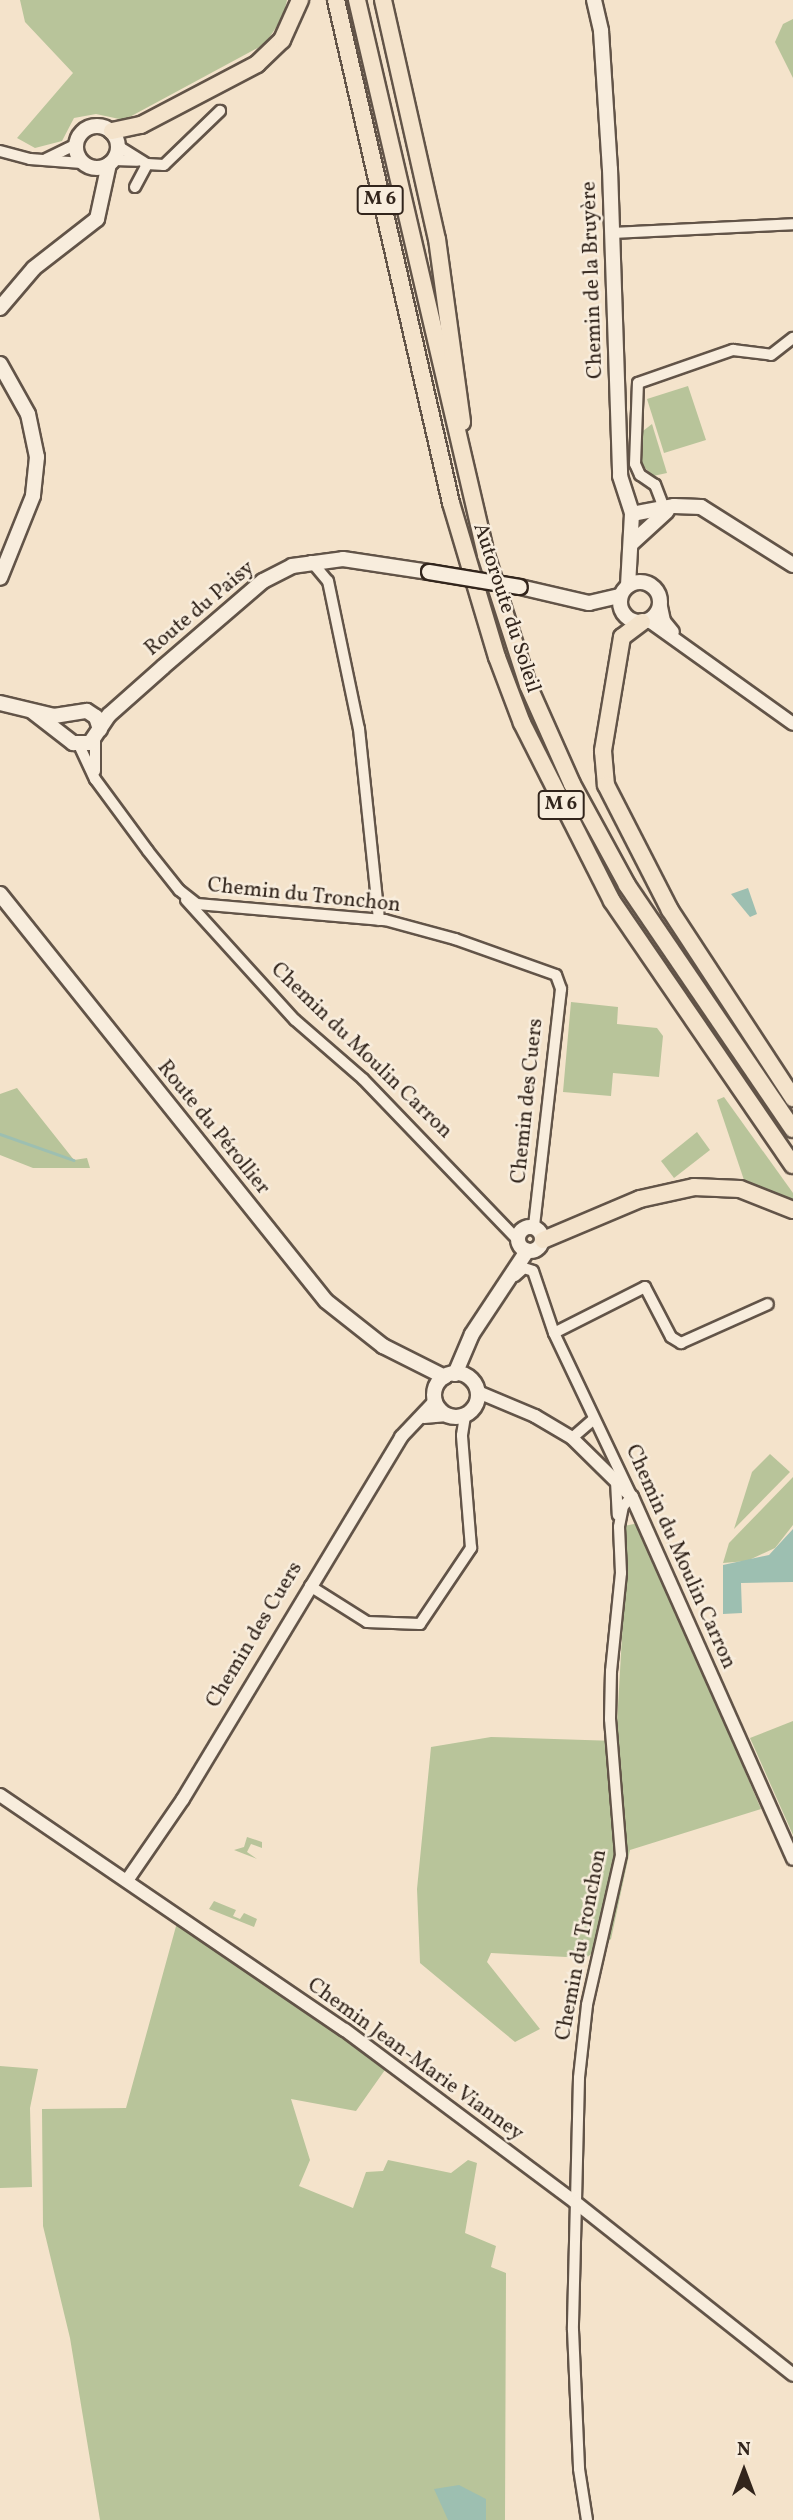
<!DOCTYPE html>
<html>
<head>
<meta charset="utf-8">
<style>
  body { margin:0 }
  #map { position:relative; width:793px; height:2520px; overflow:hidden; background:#f4e3cb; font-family:Vollkorn,serif }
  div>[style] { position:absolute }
  .green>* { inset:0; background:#b8c49a }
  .water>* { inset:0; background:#9dbfb1 }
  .stream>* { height:2.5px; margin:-1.25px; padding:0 1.25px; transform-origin:1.25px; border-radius:1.25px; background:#9dbfb1 }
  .roads { filter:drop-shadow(2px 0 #625448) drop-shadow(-2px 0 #625448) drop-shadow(0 2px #625448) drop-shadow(0 -2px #625448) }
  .minor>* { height:10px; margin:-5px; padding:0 5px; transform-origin:5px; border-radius:5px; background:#f8eddd }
  .tertiary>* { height:12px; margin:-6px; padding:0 6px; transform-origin:6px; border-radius:6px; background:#f8eddd }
  .secondary>* { height:14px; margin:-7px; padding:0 7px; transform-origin:7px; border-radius:7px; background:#f8eddd }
  .secondary>.ring { margin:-7px; padding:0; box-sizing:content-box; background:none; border:14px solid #f8eddd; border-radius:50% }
  .trunk>* { height:16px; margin:-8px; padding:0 8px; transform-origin:8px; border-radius:8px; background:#f4e3cb }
  .bridges { filter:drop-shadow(2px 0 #32251c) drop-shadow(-2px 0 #32251c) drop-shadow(0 2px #32251c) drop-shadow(0 -2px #32251c) }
  .secondary-bridge>* { height:14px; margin:-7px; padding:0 7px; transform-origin:7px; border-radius:7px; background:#f8eddd }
  span { translate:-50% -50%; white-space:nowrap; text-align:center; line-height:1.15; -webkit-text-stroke:5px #f8eddd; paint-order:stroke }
  .shield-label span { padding:2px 5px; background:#f8eddd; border:2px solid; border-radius:5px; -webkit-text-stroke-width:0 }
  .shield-label { font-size:19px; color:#32251c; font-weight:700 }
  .street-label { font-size:21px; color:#32251c }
  .north { position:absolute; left:709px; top:2436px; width:70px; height:70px; -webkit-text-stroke:5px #f8eddd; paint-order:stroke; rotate:0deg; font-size:19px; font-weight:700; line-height:28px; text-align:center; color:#32251c }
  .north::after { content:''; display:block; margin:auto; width:24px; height:32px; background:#32251c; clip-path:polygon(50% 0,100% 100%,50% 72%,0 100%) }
</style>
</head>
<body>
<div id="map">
  <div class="green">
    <div style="clip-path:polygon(20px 0,287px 0,283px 17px,265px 44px,124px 120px,96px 114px,74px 118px,62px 141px,35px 148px,17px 138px,73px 73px,25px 22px)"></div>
    <div style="clip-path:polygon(793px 19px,793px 78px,775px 42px,783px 24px)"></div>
    <div style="clip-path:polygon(688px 386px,706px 440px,664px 453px,647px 399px)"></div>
    <div style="clip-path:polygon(652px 424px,667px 473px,653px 476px,640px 463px,639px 434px)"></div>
    <div style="clip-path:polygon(571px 1002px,618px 1007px,617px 1024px,657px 1028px,663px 1036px,659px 1077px,613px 1073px,611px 1096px,563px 1092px)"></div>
    <div style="clip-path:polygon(17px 1088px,74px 1160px,87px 1158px,90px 1168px,33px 1168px,0 1155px,0 1094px)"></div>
    <div style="clip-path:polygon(724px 1097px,793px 1193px,793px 1202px,745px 1183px,717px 1100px)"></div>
    <div style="clip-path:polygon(697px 1132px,710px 1150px,674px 1178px,661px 1161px)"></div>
    <div style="clip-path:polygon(770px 1454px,790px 1472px,734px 1529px,752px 1472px)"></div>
    <div style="clip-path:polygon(793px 1477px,793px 1525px,775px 1548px,747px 1561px,723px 1563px,729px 1543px)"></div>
    <div style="clip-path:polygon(639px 1523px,761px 1809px,630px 1850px,611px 1939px,586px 1958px,491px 1953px,487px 1962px,540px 2029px,515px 2042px,420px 1963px,417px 1889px,431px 1747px,491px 1737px,616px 1741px,625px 1584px,624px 1526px)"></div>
    <div style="clip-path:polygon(793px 1721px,793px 1835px,750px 1738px)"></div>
    <div style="clip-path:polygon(247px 1837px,262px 1842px,262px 1848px,251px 1844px,247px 1852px,257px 1859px,234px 1850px,244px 1847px)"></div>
    <div style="clip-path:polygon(214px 1901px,236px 1910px,233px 1916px,240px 1919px,244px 1913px,257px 1919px,254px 1927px,209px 1909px)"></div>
    <div style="clip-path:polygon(178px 1919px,387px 2067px,356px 2111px,291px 2099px,310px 2160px,299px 2186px,353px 2208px,366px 2172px,383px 2171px,388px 2160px,451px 2173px,468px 2160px,477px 2163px,465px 2233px,496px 2246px,491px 2267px,506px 2273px,505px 2520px,100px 2520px,70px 2338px,43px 2226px,42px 2109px,126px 2108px)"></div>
    <div style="clip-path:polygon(0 2066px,38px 2069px,30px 2108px,32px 2187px,0 2188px)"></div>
  </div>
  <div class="water">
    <div style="clip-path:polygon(748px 888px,757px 914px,750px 917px,731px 894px)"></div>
    <div style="clip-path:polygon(793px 1529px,793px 1582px,741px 1583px,742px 1613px,723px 1614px,723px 1565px,769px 1555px)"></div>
    <div style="clip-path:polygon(459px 2485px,486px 2499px,486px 2520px,448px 2520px,434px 2489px)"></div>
  </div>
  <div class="stream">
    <div style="left:0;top:1134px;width:78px;rotate:19.4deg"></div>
  </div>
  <div class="roads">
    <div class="minor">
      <div style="left:118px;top:146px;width:34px;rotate:32deg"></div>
      <div style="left:147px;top:164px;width:17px;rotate:3deg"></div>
      <div style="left:164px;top:165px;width:78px;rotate:-44deg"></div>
      <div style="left:0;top:151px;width:31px;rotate:15deg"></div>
      <div style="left:30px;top:159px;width:52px;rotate:4.4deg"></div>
      <div style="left:46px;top:159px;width:32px;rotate:-26deg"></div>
      <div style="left:114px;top:160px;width:23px;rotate:2deg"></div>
      <div style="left:135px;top:187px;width:26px;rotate:-62deg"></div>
      <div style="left:612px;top:233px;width:181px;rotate:-2.8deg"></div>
      <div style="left:664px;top:508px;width:25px;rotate:-111deg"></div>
      <div style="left:655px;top:485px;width:18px;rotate:-146deg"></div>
      <div style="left:640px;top:475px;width:12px;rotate:-114deg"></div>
      <div style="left:635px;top:464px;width:81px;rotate:-87.9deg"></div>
      <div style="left:638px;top:383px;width:101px;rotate:-19.2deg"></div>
      <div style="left:733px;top:350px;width:38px;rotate:7deg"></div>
      <div style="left:771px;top:355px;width:28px;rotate:-38deg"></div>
      <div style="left:311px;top:561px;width:26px;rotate:50deg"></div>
      <div style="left:328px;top:581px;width:151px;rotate:78.2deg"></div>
      <div style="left:359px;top:729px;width:192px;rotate:84deg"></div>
      <div style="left:79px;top:745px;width:38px;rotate:65deg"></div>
      <div style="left:95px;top:779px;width:89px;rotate:53.6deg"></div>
      <div style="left:148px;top:851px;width:50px;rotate:51.5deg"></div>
      <div style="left:179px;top:890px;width:23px;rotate:38deg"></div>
      <div style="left:197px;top:904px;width:189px;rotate:4.9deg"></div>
      <div style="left:385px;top:920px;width:73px;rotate:15.2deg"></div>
      <div style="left:455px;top:939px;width:107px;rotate:19.6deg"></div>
      <div style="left:556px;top:975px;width:15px;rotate:70deg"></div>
      <div style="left:561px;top:989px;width:240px;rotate:96.5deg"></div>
      <div style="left:95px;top:771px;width:31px;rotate:-90deg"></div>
      <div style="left:186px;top:900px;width:162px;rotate:47.8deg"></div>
      <div style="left:295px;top:1020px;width:90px;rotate:40.9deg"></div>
      <div style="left:363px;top:1079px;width:223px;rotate:46.1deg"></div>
      <div style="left:515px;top:1276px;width:12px;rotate:-42deg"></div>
      <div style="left:524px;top:1268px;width:9px;rotate:18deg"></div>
      <div style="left:533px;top:1271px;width:65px;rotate:71.3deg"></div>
      <div style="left:554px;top:1333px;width:182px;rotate:64.6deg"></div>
      <div style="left:632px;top:1497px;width:13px;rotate:135deg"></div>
      <div style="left:623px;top:1506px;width:21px;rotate:101deg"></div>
      <div style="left:619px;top:1527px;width:46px;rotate:87.5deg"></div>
      <div style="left:621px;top:1573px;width:99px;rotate:95.8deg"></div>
      <div style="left:611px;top:1671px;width:48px;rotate:91.2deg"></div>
      <div style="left:610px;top:1719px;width:136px;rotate:85.4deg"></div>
      <div style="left:621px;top:1855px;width:154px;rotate:102.8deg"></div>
      <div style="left:587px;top:2005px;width:73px;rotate:96.3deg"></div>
      <div style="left:579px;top:2078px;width:252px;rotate:91.4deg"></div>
      <div style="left:573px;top:2330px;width:139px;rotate:87.5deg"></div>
      <div style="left:579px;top:2469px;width:52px;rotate:81.1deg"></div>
      <div style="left:554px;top:1333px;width:102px;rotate:-26.8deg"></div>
      <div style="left:645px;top:1287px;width:56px;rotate:62.5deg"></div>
      <div style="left:671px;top:1337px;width:12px;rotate:31deg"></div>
      <div style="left:681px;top:1343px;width:95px;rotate:-24.1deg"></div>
      <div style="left:572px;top:1438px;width:28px;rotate:-41deg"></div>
      <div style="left:616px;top:1481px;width:34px;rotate:87deg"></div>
      <div style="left:310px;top:1586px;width:67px;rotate:32.3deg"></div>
      <div style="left:367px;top:1622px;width:53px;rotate:2.2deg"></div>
      <div style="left:420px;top:1624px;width:92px;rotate:-56.1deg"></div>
      <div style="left:471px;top:1548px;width:113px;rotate:-94.6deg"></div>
      <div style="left:462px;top:1435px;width:20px;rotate:-81deg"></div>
    </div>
    <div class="tertiary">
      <div style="left:660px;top:602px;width:19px;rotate:78deg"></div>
      <div style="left:664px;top:621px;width:14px;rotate:51deg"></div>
      <div style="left:648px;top:620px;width:178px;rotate:35.6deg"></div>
      <div style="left:478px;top:1392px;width:62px;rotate:22.8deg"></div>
      <div style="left:535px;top:1416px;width:43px;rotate:30.7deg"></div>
      <div style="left:572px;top:1438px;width:84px;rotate:44.5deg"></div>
      <div style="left:632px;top:1497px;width:396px;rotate:66deg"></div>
      <div style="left:424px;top:1417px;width:23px;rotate:-5deg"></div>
      <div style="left:0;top:1795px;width:417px;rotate:34.3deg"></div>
      <div style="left:345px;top:2030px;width:287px;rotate:36.8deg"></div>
      <div style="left:575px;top:2202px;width:278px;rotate:38.4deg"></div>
      <div style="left:128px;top:1879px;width:97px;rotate:-55.5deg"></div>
      <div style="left:183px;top:1799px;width:423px;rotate:-58.9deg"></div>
      <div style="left:401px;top:1437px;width:50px;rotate:-46.6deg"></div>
    </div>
    <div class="secondary">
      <div style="left:594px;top:0;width:32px;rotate:77deg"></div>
      <div style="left:601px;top:31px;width:138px;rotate:86.3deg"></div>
      <div style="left:610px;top:169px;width:307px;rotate:88.1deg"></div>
      <div style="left:620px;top:476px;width:40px;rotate:72deg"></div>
      <div style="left:632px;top:514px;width:71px;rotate:93.2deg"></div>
      <div class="ring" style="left:76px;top:126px;width:28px;height:28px"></div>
      <div style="left:0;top:308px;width:52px;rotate:-49.6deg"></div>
      <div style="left:34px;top:268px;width:80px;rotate:-37.9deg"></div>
      <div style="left:97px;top:219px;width:56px;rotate:-77.7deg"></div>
      <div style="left:0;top:364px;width:57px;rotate:60.8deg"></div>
      <div style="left:28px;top:414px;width:44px;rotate:78.2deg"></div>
      <div style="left:37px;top:457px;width:39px;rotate:96deg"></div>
      <div style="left:33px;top:496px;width:88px;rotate:111.9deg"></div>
      <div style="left:632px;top:514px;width:43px;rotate:-10.8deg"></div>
      <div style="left:674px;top:506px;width:27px;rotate:2deg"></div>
      <div style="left:701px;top:507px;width:109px;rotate:32.2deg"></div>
      <div style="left:632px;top:543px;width:47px;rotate:-42.4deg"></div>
      <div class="ring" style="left:620px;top:582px;width:26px;height:26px"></div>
      <div style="left:520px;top:587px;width:71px;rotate:13.1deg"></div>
      <div style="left:589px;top:603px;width:32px;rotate:-13deg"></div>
      <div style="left:0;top:703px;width:56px;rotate:13.5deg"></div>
      <div style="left:54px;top:716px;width:33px;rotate:-9deg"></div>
      <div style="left:87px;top:711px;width:11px;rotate:34deg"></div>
      <div style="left:96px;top:717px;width:13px;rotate:72deg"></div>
      <div style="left:33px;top:712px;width:51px;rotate:37.8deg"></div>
      <div style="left:73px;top:743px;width:17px"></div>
      <div style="left:90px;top:743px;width:34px;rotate:-56deg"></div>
      <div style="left:109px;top:715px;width:72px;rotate:-41.6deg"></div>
      <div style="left:163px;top:667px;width:132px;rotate:-40.7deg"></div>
      <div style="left:263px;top:581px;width:33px;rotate:-27deg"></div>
      <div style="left:292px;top:566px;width:51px;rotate:-7.8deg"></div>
      <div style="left:343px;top:559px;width:87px;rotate:8.6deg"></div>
      <div style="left:0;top:894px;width:521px;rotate:51.31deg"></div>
      <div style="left:326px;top:1301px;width:73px;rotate:38.3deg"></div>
      <div style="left:383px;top:1346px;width:69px;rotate:26.6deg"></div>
      <div class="ring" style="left:518px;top:1227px;width:10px;height:10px"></div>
      <div class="ring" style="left:434px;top:1373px;width:30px;height:30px"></div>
      <div style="left:455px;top:1374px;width:43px;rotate:-67deg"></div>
      <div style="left:472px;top:1334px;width:100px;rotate:-56.5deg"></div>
    </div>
    <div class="trunk">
      <div style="left:336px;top:0;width:516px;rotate:77.12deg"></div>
      <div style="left:451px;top:503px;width:161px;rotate:73.4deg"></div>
      <div style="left:497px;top:657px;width:71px;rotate:69.3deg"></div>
      <div style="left:522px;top:723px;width:199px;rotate:63.2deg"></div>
      <div style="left:612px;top:901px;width:320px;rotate:55.6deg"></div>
      <div style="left:357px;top:0;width:570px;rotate:76.91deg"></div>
      <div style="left:486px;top:555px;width:137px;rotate:72.1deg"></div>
      <div style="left:528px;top:685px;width:108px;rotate:66deg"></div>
      <div style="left:572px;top:784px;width:115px;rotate:61.4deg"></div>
      <div style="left:627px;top:885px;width:295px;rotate:55.8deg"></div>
      <div style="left:383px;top:0;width:245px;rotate:77.3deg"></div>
      <div style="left:437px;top:239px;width:185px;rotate:82.2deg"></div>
      <div style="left:112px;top:131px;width:30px;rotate:-12deg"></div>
      <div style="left:141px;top:125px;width:131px;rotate:-27.7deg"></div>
      <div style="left:257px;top:64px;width:35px;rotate:-44deg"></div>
      <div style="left:282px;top:40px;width:44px;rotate:-65.8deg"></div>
      <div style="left:642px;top:622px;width:25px;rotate:143deg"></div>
      <div style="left:622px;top:637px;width:116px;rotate:99.5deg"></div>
      <div style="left:603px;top:751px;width:34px;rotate:85deg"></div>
      <div style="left:606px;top:785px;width:140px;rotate:62.9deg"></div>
      <div style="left:670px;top:910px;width:225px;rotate:56.8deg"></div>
      <div style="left:543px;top:1240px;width:105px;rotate:-22.9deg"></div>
      <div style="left:640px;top:1199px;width:55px;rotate:-12.5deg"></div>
      <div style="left:694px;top:1187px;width:46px;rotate:2.5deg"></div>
      <div style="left:740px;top:1189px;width:57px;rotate:21.6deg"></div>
    </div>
  </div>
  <div class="bridges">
    <div class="secondary-bridge">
      <div style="left:429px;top:572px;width:92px;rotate:9.4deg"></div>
    </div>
  </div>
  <div class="shield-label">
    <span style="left:380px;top:200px">M 6</span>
    <span style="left:561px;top:805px">M 6</span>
  </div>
  <div class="street-label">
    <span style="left:593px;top:280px;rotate:-92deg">Chemin de la Bruyère</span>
    <span style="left:506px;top:608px;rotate:72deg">Autoroute du Soleil</span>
    <span style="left:200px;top:609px;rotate:-40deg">Route du Paisy</span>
    <span style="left:304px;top:896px;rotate:6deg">Chemin du Tronchon</span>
    <span style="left:361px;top:1051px;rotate:44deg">Chemin du Moulin Carron</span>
    <span style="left:528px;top:1101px;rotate:-84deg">Chemin des Cuers</span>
    <span style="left:213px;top:1128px;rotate:51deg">Route du Pérollier</span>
    <span style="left:680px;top:1557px;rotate:66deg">Chemin du Moulin Carron</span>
    <span style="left:255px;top:1635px;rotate:-59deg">Chemin des Cuers</span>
    <span style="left:582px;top:1945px;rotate:-79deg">Chemin du Tronchon</span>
    <span style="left:415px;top:2060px;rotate:36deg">Chemin Jean-Marie Vianney</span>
  </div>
  <div class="north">N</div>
</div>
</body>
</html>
